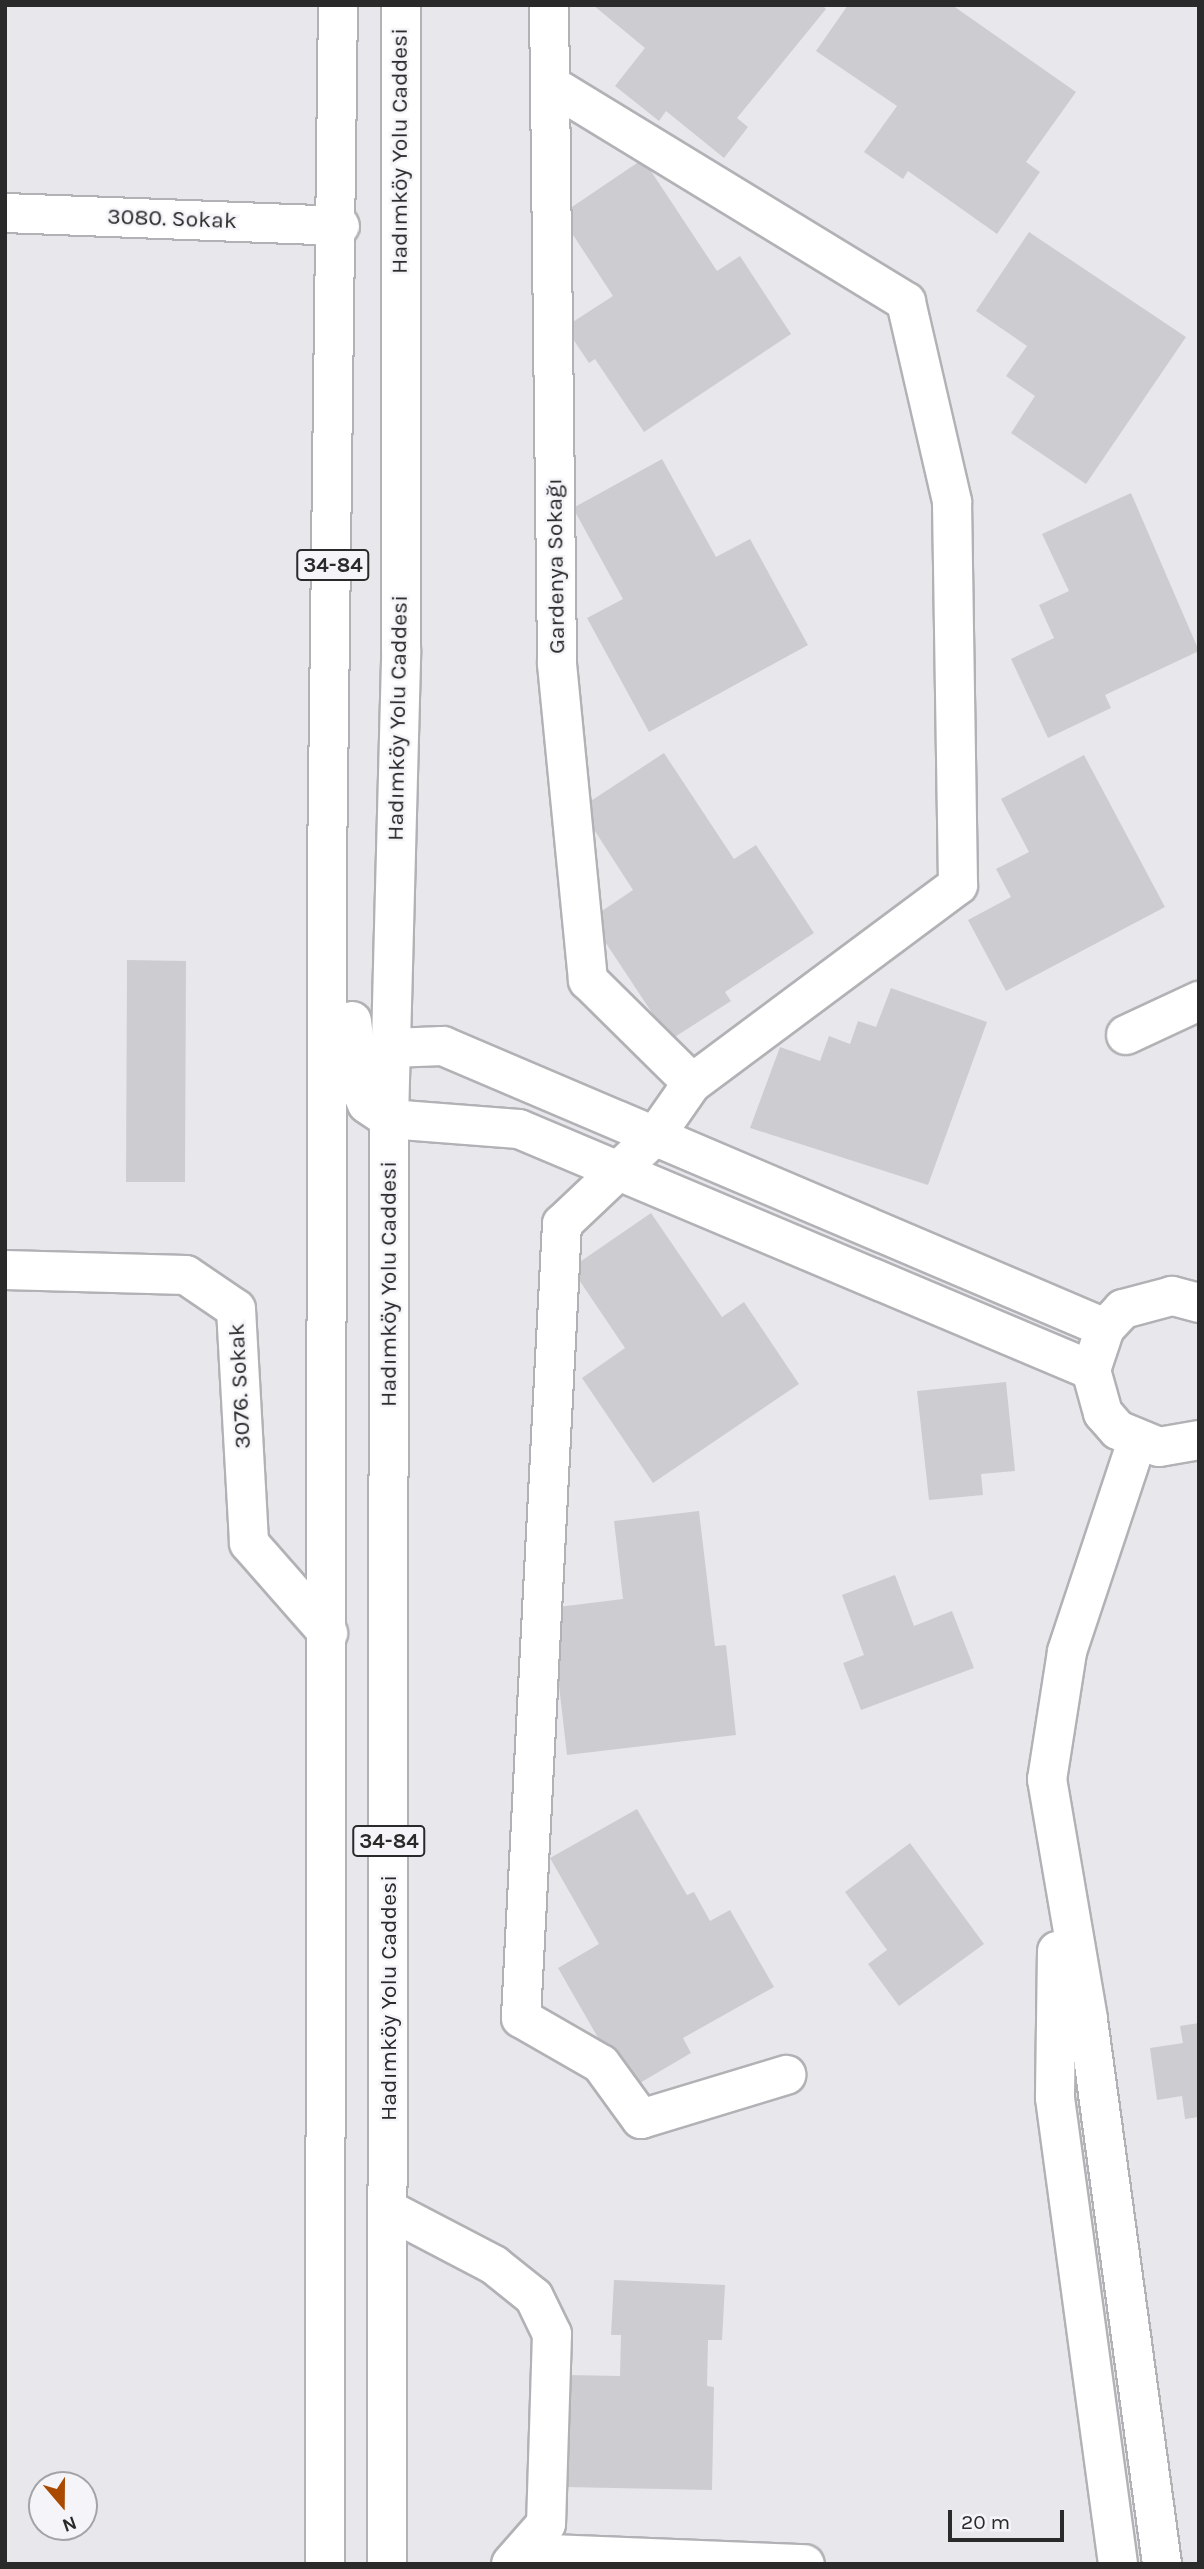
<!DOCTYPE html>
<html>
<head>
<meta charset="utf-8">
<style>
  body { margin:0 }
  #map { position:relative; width:1204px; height:2569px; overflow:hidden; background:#e8e8ec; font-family:Karla,sans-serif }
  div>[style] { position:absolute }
  .building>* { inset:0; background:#cdcdd1 }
  .roads { filter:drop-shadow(2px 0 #b2b2b6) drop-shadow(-2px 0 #b2b2b6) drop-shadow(0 2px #b2b2b6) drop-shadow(0 -2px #b2b2b6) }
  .minor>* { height:38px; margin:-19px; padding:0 19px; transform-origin:19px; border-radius:19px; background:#fff }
  .major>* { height:38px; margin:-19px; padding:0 19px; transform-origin:19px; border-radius:19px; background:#fff }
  span { translate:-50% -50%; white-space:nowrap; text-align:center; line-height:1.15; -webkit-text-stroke:5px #f5f5f9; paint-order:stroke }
  .shield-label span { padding:2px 5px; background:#f5f5f9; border:2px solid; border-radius:5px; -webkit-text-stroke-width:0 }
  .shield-label { font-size:21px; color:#2a2a2b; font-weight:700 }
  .street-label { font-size:23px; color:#2a2a2b }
  .frame { position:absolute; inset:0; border:7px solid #2a2a2b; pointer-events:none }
  .north { position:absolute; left:28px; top:2471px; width:70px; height:70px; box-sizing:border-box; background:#f5f5f9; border:2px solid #a4a4a7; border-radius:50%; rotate:160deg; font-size:19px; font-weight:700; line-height:28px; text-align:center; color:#2a2a2b }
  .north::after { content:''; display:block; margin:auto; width:24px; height:32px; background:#aa4900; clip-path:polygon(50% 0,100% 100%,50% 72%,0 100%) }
  .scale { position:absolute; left:948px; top:2510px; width:116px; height:32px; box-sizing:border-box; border:4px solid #2a2a2b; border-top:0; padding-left:9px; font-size:21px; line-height:24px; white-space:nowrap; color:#2a2a2b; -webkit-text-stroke:5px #f5f5f9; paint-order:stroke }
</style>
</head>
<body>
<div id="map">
  <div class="building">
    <div style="clip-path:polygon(593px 5px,822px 5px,826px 9px,737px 118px,748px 127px,724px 158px,666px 111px,659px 121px,615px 86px,645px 48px)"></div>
    <div style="clip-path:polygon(848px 5px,952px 5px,1076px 92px,1026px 162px,1040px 172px,997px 234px,908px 171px,903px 179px,864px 152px,897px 106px,816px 51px)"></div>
    <div style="clip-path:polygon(643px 159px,717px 271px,740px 256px,791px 334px,644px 432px,595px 359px,589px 363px,565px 327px,613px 296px,560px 215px)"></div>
    <div style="clip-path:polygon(1029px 232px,1186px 337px,1086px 484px,1011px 433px,1035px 396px,1006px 376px,1027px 346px,976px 311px)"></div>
    <div style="clip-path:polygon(662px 459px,716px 557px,750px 539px,808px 645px,649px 732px,587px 618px,623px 599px,573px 508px)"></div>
    <div style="clip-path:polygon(1131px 493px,1199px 651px,1105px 695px,1111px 708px,1048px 738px,1011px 659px,1054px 638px,1039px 605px,1069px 591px,1042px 534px)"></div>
    <div style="clip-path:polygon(664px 753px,734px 859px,756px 845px,814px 933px,725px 992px,731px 1001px,670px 1040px,590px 919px,633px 890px,580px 808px)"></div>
    <div style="clip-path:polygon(1084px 755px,1165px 907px,1006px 991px,968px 920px,1011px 897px,996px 869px,1029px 852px,1001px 799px)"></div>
    <div style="clip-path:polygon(127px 960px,186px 961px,185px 1182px,126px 1182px)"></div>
    <div style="clip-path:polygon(891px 988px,987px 1022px,928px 1185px,750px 1128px,780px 1047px,820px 1061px,829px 1036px,850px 1044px,858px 1021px,876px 1027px)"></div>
    <div style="clip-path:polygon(651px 1213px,722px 1317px,744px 1302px,799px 1384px,653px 1483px,582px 1378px,625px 1348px,571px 1268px)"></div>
    <div style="clip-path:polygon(1006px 1382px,1015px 1471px,981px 1474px,983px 1495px,929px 1500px,917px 1391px)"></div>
    <div style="clip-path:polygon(699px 1511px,715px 1646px,726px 1645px,736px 1735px,567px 1755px,550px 1608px,623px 1599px,614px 1521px)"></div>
    <div style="clip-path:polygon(895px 1575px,914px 1626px,952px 1611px,974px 1668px,861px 1710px,843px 1663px,864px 1655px,842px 1595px)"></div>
    <div style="clip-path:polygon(637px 1809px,687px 1895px,694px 1892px,710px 1921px,730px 1910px,774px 1987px,683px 2038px,691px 2053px,628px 2090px,558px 1968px,599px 1944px,550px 1858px)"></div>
    <div style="clip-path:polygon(910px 1843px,984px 1944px,899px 2006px,868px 1964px,887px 1950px,845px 1892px)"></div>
    <div style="clip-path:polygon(1199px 2023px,1199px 2117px,1185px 2119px,1182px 2096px,1157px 2100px,1150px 2048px,1183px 2043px,1180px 2026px)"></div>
    <div style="clip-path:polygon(614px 2280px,725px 2285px,722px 2340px,708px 2340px,707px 2386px,714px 2387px,712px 2490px,565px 2487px,567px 2375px,620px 2376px,621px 2335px,611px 2335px)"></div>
  </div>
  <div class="roads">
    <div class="minor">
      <div style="left:549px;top:5px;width:659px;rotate:89.3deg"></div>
      <div style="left:557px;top:664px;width:318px;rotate:84.4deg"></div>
      <div style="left:588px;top:980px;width:146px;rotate:44.7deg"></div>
      <div style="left:551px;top:85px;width:416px;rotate:31.4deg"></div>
      <div style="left:906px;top:302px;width:205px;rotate:77deg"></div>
      <div style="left:952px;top:502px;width:383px;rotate:89.1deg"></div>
      <div style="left:958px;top:885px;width:332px;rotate:143.3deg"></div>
      <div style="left:692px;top:1083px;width:65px;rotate:124.9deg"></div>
      <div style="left:655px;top:1136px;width:128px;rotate:136.6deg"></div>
      <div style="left:562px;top:1224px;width:795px;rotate:92.96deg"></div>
      <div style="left:521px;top:2018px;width:92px;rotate:29.9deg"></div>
      <div style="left:601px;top:2064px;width:68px;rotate:54deg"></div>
      <div style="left:641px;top:2119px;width:152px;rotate:-16.9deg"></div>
      <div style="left:5px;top:213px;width:335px;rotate:2.2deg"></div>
      <div style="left:1126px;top:1035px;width:81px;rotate:-25deg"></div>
      <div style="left:391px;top:1048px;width:52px;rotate:-2.2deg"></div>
      <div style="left:443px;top:1046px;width:720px;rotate:23.07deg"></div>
      <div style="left:389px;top:1119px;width:130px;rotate:4.4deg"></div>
      <div style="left:519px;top:1129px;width:621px;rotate:22.85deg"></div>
      <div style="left:5px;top:1270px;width:181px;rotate:1.6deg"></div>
      <div style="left:186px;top:1275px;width:60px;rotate:34.2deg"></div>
      <div style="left:236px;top:1309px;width:234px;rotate:86.8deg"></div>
      <div style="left:249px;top:1543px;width:120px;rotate:48.7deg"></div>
      <div style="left:1199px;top:1303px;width:28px;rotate:-165deg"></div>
      <div style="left:1172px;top:1296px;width:51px;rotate:165.1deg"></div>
      <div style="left:1123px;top:1309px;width:26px;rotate:133deg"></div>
      <div style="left:1105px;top:1328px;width:44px;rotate:108.4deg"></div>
      <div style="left:1091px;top:1370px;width:45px;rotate:74.4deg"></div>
      <div style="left:1103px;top:1413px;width:23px;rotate:49deg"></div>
      <div style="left:1118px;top:1430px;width:44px;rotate:22.5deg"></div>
      <div style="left:1159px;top:1447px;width:41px;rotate:-9.9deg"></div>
      <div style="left:1137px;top:1441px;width:222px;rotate:108.4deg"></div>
      <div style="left:1067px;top:1652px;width:129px;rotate:98.9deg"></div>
      <div style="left:1047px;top:1779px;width:244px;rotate:80.3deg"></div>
      <div style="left:1088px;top:2020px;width:549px;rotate:82.25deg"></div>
      <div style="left:1057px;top:1951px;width:147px;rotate:90.8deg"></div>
      <div style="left:1055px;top:2098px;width:470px;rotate:82.3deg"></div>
      <div style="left:389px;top:2210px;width:119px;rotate:27.6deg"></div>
      <div style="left:494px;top:2265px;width:51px;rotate:38.7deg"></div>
      <div style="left:534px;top:2297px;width:41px;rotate:64.1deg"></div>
      <div style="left:552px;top:2334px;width:190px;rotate:91.8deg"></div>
      <div style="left:546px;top:2524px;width:53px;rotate:131.2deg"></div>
      <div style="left:526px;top:2553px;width:279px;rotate:2.3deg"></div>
    </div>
    <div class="major">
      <div style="left:352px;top:1021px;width:67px;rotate:83.2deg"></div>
      <div style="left:360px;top:1088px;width:17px;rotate:66deg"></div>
      <div style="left:367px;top:1104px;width:27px;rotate:34deg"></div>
      <div style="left:325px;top:2564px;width:1698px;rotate:-89.93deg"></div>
      <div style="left:327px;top:866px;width:861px;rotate:-89.27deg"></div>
      <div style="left:387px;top:2564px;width:1445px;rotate:-89.92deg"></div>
      <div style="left:389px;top:1119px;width:469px;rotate:-88.5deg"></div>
      <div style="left:401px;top:650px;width:645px;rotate:-90deg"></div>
    </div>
  </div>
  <div class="shield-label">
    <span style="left:333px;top:565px">34-84</span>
    <span style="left:389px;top:1841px">34-84</span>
  </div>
  <div class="street-label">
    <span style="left:400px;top:151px;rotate:-90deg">Hadımköy Yolu Caddesi</span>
    <span style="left:172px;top:219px;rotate:2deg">3080. Sokak</span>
    <span style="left:556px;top:566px;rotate:-91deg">Gardenya Sokağı</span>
    <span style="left:398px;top:718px;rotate:-89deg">Hadımköy Yolu Caddesi</span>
    <span style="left:389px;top:1284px;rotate:-90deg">Hadımköy Yolu Caddesi</span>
    <span style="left:240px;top:1386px;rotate:-93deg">3076. Sokak</span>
    <span style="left:389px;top:1998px;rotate:-90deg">Hadımköy Yolu Caddesi</span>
  </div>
  <div class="frame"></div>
  <div class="north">N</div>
  <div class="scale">20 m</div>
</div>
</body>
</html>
